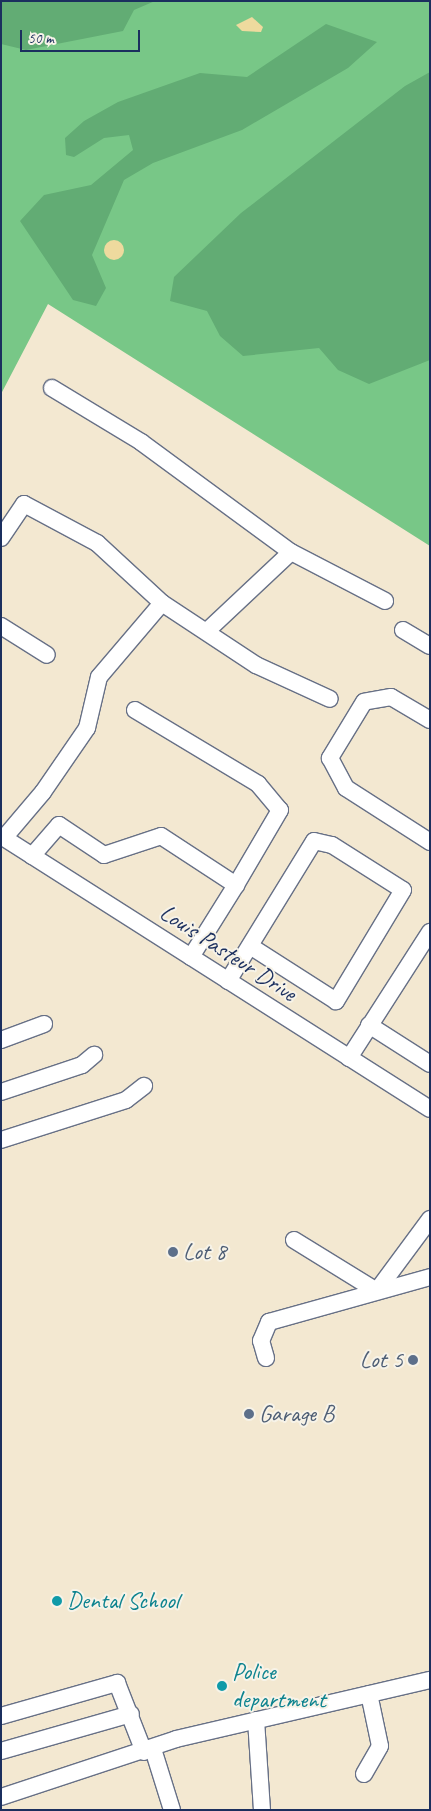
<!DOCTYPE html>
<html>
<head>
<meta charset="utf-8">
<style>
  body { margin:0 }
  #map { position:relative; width:431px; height:1811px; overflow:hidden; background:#f3e8d1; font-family:Caveat,sans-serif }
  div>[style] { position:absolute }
  .green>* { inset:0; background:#78c787 }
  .forest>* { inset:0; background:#62ac74 }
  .sand>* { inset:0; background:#eeda9e }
  .round { border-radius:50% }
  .roads { filter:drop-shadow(1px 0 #677086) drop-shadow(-1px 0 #677086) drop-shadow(0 1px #677086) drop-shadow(0 -1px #677086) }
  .minor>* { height:16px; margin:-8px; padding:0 8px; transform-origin:8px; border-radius:8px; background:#fff }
  .dots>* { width:14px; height:14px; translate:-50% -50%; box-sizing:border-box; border:2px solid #f7f3e8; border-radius:50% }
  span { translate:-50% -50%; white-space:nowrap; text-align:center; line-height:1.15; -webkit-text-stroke:4px #f7f3e8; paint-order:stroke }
  .street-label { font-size:24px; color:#1b2f5e }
  .service-label { font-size:24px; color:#4e5e75 }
  .left { translate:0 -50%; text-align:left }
  .right { translate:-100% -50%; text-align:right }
  .culture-label { font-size:24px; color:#0d838f }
  .frame { position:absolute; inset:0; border:2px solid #1b2f5e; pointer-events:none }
  .scale { position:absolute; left:20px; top:30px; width:120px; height:22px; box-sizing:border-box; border:2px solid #1b2f5e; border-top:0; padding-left:6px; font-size:15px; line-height:18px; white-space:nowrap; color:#1b2f5e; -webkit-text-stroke:4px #f7f3e8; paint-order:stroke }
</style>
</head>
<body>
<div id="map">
  <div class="green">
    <div style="clip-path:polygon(1px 1px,430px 1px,430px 546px,48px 304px,1px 394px)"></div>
  </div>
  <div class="forest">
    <div style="clip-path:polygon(1px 1px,155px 1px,134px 10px,123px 31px,26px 50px,1px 44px)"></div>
    <div style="clip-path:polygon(326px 24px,377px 42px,348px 68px,242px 130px,153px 163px,124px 180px,92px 255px,106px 288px,96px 306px,73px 300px,20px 221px,44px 195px,91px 185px,133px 150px,129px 135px,104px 138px,74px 157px,66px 155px,65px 138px,84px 121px,118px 102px,200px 73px,247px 77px)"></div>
    <div style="clip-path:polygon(430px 72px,430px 360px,369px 384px,338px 370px,319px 348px,243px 356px,220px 336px,207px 311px,170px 301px,174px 277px,241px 213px,405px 86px)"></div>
  </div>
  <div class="sand">
    <div style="clip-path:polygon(252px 17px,263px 27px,261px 32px,242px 31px,236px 25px)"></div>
    <div class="round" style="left:104px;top:240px;width:20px;height:20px"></div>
  </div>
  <div class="roads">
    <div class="minor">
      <div style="left:52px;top:388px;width:104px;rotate:31.2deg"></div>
      <div style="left:141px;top:442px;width:186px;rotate:36.3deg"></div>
      <div style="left:1px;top:538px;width:41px;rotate:-55.9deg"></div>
      <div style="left:24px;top:504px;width:83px;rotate:28.1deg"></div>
      <div style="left:97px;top:543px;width:88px;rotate:42.7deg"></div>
      <div style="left:1px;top:626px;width:54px;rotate:32.2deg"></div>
      <div style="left:403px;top:630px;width:31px;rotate:31deg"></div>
      <div style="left:207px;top:631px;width:115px;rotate:-43.2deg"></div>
      <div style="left:291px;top:552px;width:106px;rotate:27.5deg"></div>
      <div style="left:135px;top:710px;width:144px;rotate:31deg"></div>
      <div style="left:258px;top:784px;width:34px;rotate:50deg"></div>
      <div style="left:280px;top:810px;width:87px;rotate:120.4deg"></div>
      <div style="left:430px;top:720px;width:45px;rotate:-149.5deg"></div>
      <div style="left:391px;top:697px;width:27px;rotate:170deg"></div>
      <div style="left:364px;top:702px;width:66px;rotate:121.3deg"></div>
      <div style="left:330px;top:758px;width:34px;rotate:62deg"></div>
      <div style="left:346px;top:788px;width:100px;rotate:32.7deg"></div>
      <div style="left:1px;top:836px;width:508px;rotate:32.47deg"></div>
      <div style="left:4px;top:838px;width:60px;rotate:-49.7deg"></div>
      <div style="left:43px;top:792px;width:78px;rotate:-55.5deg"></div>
      <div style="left:87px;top:728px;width:52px;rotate:-76.8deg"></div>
      <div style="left:99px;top:677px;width:97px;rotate:-49.6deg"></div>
      <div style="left:162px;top:603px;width:113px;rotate:33.4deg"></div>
      <div style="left:256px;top:665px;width:81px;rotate:24.7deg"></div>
      <div style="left:32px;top:856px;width:41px;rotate:-48.9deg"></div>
      <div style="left:59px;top:825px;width:54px;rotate:33.7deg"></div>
      <div style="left:104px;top:855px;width:60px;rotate:-18.4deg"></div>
      <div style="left:161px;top:836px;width:90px;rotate:33.2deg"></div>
      <div style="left:236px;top:885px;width:85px;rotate:122deg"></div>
      <div style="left:228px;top:981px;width:164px;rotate:-58.4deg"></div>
      <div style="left:314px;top:841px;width:18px;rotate:13deg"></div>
      <div style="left:332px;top:845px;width:84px;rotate:32.4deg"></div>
      <div style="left:403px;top:890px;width:130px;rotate:121.1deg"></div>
      <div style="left:336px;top:1001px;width:102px;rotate:-147.4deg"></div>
      <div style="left:369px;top:1025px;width:72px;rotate:32.6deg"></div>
      <div style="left:1px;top:1040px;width:46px;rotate:-20.4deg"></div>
      <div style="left:349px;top:1058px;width:150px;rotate:-57.3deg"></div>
      <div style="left:1px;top:1092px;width:85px;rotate:-18.4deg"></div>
      <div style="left:82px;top:1065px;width:16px;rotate:-40deg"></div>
      <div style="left:1px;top:1140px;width:131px;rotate:-17.7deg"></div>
      <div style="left:126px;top:1100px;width:23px;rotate:-38deg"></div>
      <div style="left:294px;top:1240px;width:95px;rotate:31.7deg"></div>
      <div style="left:379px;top:1288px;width:86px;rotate:-53.5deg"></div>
      <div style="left:266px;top:1358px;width:18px;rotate:-106deg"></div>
      <div style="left:261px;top:1341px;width:21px;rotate:-67deg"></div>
      <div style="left:269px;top:1322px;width:167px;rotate:-15.6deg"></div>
      <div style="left:1px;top:1716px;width:121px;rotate:-15.9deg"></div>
      <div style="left:117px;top:1683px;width:74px;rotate:68.6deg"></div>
      <div style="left:256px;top:1720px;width:90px;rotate:86.2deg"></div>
      <div style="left:153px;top:1749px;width:64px;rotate:72.7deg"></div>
      <div style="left:1px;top:1751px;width:135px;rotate:-15.9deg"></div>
      <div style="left:364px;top:1774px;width:32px;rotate:-60deg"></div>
      <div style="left:380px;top:1746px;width:53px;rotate:-101.9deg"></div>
      <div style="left:1px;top:1797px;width:184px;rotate:-18.3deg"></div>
      <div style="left:176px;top:1739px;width:261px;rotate:-13.1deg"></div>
    </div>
  </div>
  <div class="dots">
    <div style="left:173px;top:1252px;background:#5c6f8a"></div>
    <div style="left:413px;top:1360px;background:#5c6f8a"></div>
    <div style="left:249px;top:1414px;background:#5c6f8a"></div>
    <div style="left:57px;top:1601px;background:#0f9aa8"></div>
    <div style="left:222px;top:1686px;background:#0f9aa8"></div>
  </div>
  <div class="street-label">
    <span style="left:228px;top:953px;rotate:33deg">Louis Pasteur Drive</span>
  </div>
  <div class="service-label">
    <span class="left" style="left:183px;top:1252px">Lot 8</span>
    <span class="right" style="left:403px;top:1360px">Lot 5</span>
    <span class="left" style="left:259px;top:1414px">Garage B</span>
  </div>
  <div class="culture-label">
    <span class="left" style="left:67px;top:1601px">Dental School</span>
    <span class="left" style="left:232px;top:1686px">Police<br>department</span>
  </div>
  <div class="frame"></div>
  <div class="scale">50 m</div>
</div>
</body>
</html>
